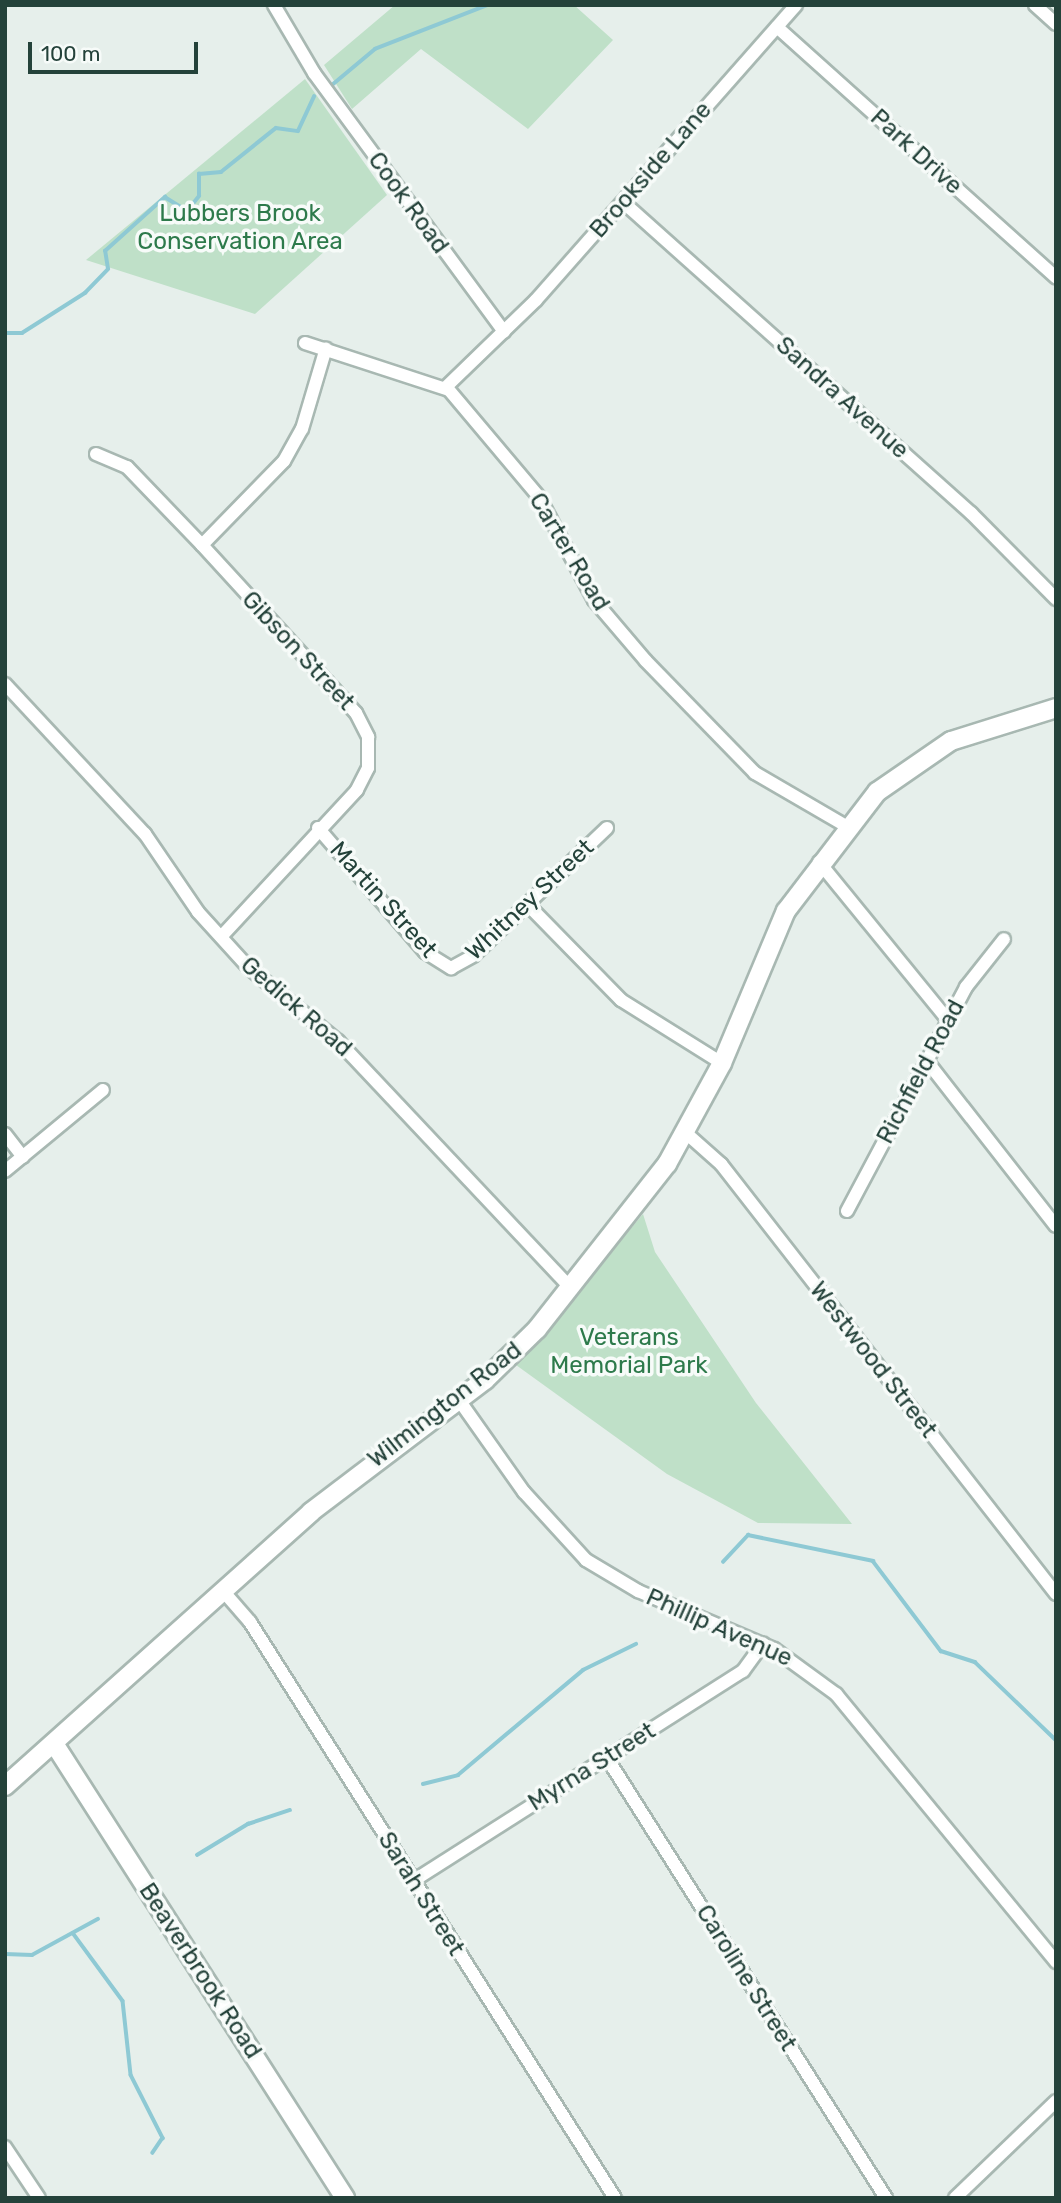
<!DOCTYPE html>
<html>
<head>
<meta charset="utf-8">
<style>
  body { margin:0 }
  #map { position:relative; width:1061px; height:2203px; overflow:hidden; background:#e6efeb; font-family:Rubik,sans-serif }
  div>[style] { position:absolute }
  .green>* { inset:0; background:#bfe0c8 }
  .stream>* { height:3.5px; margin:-1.75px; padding:0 1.75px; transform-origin:1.75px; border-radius:1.75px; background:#8ec9d4 }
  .roads { filter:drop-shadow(2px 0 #a8b8b2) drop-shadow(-2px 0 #a8b8b2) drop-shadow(0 2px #a8b8b2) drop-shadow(0 -2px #a8b8b2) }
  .street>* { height:12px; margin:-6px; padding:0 6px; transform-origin:6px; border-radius:6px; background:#fff }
  .secondary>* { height:18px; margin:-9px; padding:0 9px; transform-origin:9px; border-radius:9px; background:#fff }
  span { translate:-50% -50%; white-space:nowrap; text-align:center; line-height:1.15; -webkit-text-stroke:7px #f7fbf9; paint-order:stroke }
  .street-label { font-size:24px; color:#24423a }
  .park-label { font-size:24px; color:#2d7a4b }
  .frame { position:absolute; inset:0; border:7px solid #24423a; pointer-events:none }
  .scale { position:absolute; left:28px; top:42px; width:170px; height:32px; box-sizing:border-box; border:4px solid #24423a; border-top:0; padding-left:9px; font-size:21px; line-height:24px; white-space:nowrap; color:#24423a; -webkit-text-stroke:5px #f7fbf9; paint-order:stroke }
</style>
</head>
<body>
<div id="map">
  <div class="green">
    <div style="clip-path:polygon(395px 5px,574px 5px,613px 40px,528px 129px,421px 49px,352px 109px,324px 65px)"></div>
    <div style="clip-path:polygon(305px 79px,387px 195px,255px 314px,86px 260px)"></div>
    <div style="clip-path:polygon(643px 1214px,655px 1252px,756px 1403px,852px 1524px,758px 1523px,667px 1474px,516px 1365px)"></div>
  </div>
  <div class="stream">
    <div style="left:332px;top:85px;width:56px;rotate:-39.9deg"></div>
    <div style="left:375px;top:49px;width:120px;rotate:-21.4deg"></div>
    <div style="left:5px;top:333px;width:17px"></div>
    <div style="left:22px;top:333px;width:75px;rotate:-32.4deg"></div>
    <div style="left:85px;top:293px;width:33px;rotate:-46deg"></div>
    <div style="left:108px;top:269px;width:18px;rotate:-99deg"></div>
    <div style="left:105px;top:251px;width:81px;rotate:-42deg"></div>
    <div style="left:165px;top:197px;width:26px;rotate:32deg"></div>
    <div style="left:187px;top:211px;width:19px;rotate:-51deg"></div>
    <div style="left:199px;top:196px;width:22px;rotate:-90deg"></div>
    <div style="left:199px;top:174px;width:22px;rotate:-5deg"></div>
    <div style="left:221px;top:172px;width:70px;rotate:-38.7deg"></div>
    <div style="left:276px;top:128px;width:22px;rotate:8deg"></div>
    <div style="left:298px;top:131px;width:38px;rotate:-65deg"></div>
    <div style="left:723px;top:1562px;width:37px;rotate:-47deg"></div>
    <div style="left:748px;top:1535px;width:128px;rotate:11.7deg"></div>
    <div style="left:873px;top:1561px;width:113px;rotate:52.9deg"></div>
    <div style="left:941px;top:1651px;width:36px;rotate:18deg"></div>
    <div style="left:975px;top:1662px;width:112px;rotate:43.9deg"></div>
    <div style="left:423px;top:1784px;width:36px;rotate:-14deg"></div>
    <div style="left:458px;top:1775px;width:163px;rotate:-40deg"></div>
    <div style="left:583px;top:1670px;width:59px;rotate:-26.1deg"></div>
    <div style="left:197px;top:1855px;width:60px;rotate:-31.3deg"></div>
    <div style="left:248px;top:1824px;width:44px;rotate:-18.4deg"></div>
    <div style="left:73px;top:1933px;width:84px;rotate:53.7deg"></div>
    <div style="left:123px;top:2001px;width:74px;rotate:83.8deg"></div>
    <div style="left:131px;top:2075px;width:71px;rotate:63.1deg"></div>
    <div style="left:163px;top:2138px;width:18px;rotate:124deg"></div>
    <div style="left:5px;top:1954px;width:27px;rotate:2deg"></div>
    <div style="left:32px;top:1955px;width:75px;rotate:-28.6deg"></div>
  </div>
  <div class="roads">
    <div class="street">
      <div style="left:274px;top:5px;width:79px;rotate:59.5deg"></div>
      <div style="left:314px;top:73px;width:321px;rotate:53.7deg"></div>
      <div style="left:1035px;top:5px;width:28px;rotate:42deg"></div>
      <div style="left:777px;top:27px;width:375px;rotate:41.9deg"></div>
      <div style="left:623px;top:202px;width:467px;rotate:41.8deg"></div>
      <div style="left:971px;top:513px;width:121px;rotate:45.3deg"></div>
      <div style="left:305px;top:343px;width:151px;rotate:18.1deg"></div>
      <div style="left:449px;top:390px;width:140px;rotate:49.9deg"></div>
      <div style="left:539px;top:497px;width:117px;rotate:61.9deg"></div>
      <div style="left:594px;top:600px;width:80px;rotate:49.6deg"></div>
      <div style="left:646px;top:661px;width:156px;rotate:45.8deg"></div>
      <div style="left:755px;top:773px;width:105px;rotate:30.2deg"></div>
      <div style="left:446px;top:387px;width:125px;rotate:-44deg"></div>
      <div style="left:536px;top:300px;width:393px;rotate:-48.6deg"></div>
      <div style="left:96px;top:454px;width:34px;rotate:23deg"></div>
      <div style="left:127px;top:467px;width:108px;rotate:46.1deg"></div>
      <div style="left:202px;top:545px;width:228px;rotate:47.5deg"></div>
      <div style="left:356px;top:713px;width:27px;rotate:63deg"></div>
      <div style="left:368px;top:737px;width:31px;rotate:90deg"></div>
      <div style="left:368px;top:768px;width:25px;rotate:117deg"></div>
      <div style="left:357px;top:790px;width:200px;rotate:132.8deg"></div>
      <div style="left:202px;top:545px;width:117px;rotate:-45.7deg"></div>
      <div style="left:284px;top:461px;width:37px;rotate:-61deg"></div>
      <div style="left:302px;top:429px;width:84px;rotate:-73.5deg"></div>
      <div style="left:5px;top:684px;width:205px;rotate:47deg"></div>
      <div style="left:145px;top:834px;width:94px;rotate:55.8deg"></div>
      <div style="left:198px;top:912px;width:76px;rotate:47.7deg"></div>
      <div style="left:249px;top:968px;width:115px;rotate:39.4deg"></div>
      <div style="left:338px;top:1041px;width:340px;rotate:46.7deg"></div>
      <div style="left:318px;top:828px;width:164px;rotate:49.2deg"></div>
      <div style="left:425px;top:952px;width:31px;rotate:32deg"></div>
      <div style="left:451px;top:968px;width:26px;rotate:-29deg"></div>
      <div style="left:474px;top:955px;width:184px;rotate:-43.7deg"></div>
      <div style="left:819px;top:862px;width:204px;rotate:50.8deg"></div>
      <div style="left:528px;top:905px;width:133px;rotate:45.6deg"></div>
      <div style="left:621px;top:1000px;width:119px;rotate:32deg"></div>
      <div style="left:930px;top:1065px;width:204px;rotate:52deg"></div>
      <div style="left:686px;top:1133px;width:47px;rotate:41.5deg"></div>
      <div style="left:721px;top:1164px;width:545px;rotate:52.08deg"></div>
      <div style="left:5px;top:1134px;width:29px;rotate:52deg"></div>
      <div style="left:5px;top:1171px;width:127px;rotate:-39.6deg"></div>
      <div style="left:847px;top:1211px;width:254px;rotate:-62deg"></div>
      <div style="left:966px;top:987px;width:61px;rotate:-51.6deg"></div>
      <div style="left:459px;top:1400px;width:113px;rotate:54.8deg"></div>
      <div style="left:524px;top:1492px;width:92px;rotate:47.6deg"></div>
      <div style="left:586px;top:1560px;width:61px;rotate:30.8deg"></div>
      <div style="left:638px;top:1591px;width:148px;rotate:23.1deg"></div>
      <div style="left:774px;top:1649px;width:77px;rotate:36deg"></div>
      <div style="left:836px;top:1694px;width:347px;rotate:50.6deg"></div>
      <div style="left:224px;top:1592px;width:40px;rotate:49deg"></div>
      <div style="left:250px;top:1622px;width:682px;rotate:57.64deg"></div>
      <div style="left:607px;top:1758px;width:521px;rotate:57.62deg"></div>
      <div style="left:413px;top:1881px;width:391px;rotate:-32.5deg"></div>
      <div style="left:743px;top:1671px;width:34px;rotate:-54deg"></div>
      <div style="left:5px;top:2147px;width:61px;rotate:56.3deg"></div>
      <div style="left:955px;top:2198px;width:140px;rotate:-43.8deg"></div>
    </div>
    <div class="secondary">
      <div style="left:55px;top:1745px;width:538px;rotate:57.37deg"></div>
      <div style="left:5px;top:1786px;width:411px;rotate:-41.8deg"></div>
      <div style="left:311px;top:1512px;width:218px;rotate:-37.2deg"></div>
      <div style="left:485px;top:1380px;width:73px;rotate:-44.4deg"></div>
      <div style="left:537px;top:1329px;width:210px;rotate:-51.8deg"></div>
      <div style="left:667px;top:1164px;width:115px;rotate:-61.4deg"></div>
      <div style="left:722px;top:1063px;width:165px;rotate:-67.2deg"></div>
      <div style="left:786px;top:911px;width:150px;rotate:-52.6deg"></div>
      <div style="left:877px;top:792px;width:90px;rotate:-34.6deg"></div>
      <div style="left:951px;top:741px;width:110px;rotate:-17.4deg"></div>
    </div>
  </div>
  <div class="street-label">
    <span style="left:916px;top:152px;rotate:42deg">Park Drive</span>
    <span style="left:651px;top:170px;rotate:-49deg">Brookside Lane</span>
    <span style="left:408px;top:203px;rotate:54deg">Cook Road</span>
    <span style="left:842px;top:398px;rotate:42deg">Sandra Avenue</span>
    <span style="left:569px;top:552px;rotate:59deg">Carter Road</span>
    <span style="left:298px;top:651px;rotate:47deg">Gibson Street</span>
    <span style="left:383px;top:900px;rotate:48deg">Martin Street</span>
    <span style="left:530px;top:900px;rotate:-43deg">Whitney Street</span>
    <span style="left:296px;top:1007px;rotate:41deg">Gedick Road</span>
    <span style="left:921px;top:1072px;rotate:-62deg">Richfield Road</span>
    <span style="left:873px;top:1360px;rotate:52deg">Westwood Street</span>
    <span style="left:445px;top:1405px;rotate:-38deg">Wilmington Road</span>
    <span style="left:719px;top:1628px;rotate:24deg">Phillip Avenue</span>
    <span style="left:592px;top:1767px;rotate:-32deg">Myrna Street</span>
    <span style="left:421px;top:1894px;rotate:58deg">Sarah Street</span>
    <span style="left:200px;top:1971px;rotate:57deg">Beaverbrook Road</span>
    <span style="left:746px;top:1978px;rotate:58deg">Caroline Street</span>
  </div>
  <div class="park-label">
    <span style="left:240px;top:228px">Lubbers Brook<br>Conservation Area</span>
    <span style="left:629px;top:1352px">Veterans<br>Memorial Park</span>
  </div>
  <div class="frame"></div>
  <div class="scale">100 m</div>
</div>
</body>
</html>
